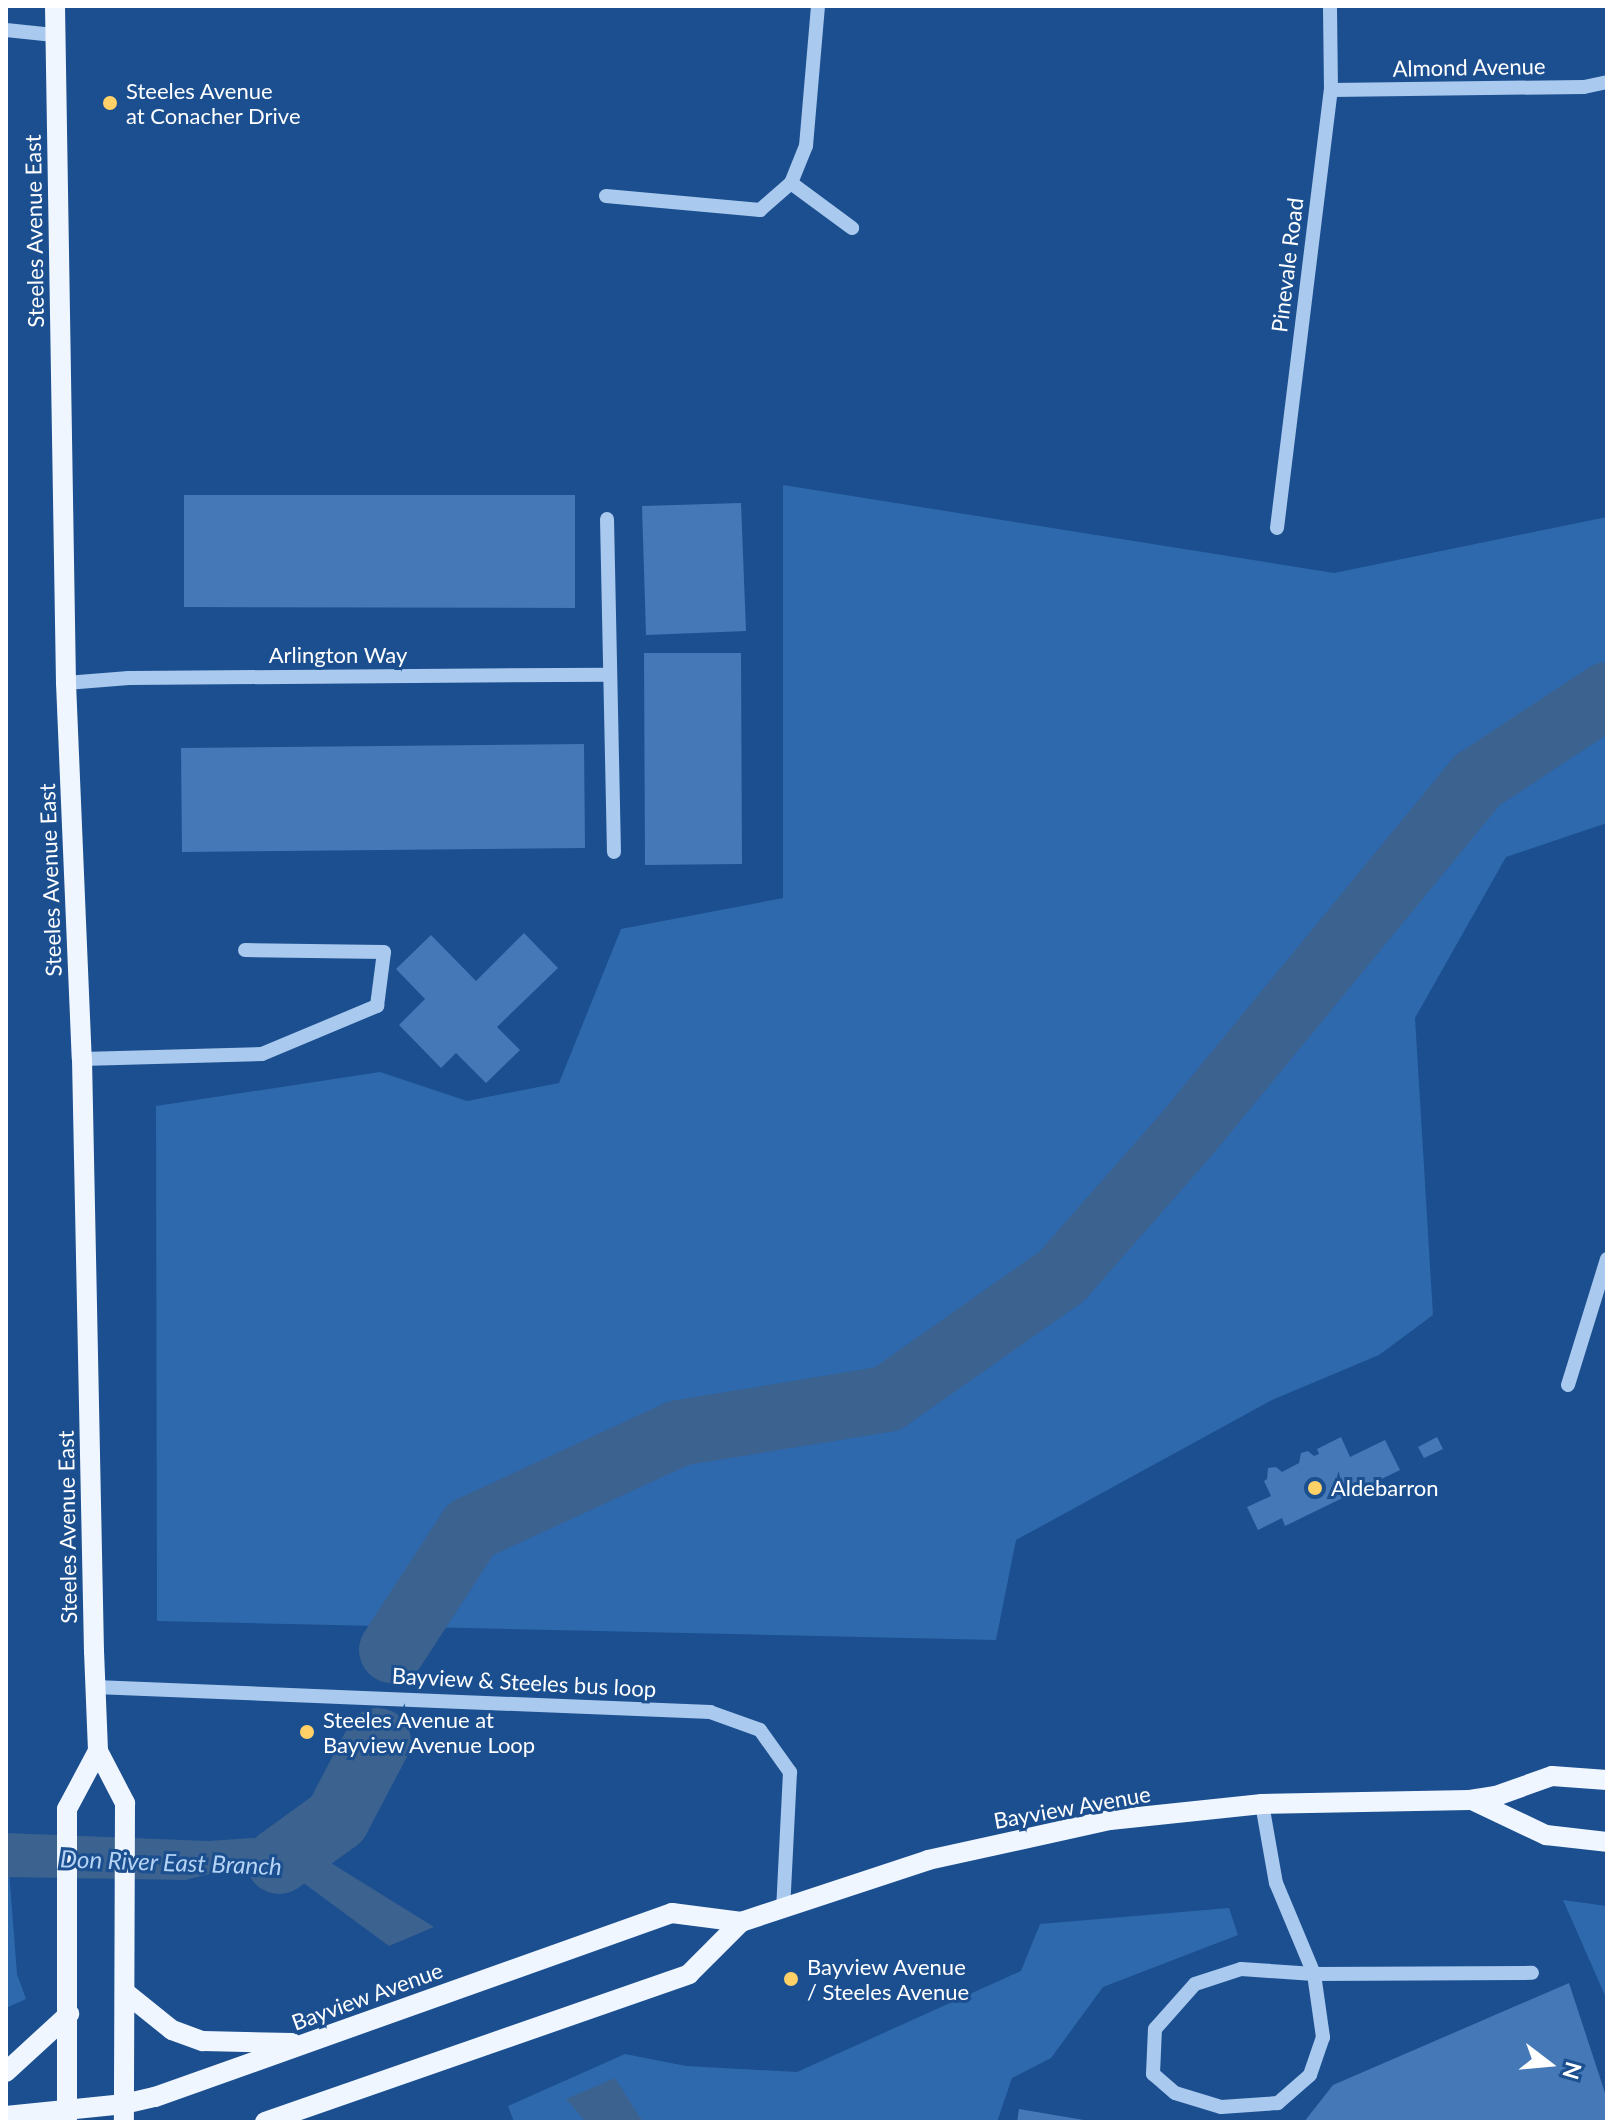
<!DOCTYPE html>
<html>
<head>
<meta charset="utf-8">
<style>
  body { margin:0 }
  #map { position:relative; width:1613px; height:2128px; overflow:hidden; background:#1b4f8f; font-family:Lato,sans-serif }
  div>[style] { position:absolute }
  .green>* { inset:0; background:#2e69ad }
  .water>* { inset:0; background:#3c6290 }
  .river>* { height:66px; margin:-33px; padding:0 33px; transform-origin:33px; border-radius:33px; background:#3c6290 }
  .building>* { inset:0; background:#4478b7 }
  .minor>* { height:14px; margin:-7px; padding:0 7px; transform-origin:7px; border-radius:7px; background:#a9c9ee }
  .major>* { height:20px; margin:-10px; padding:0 10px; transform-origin:10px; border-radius:10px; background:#f0f6ff }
  .dots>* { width:22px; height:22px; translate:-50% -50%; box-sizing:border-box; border:4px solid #1b4f8f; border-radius:50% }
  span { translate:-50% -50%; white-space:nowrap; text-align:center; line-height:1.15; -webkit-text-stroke:6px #1b4f8f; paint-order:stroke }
  .street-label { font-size:22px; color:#fff }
  .poi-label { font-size:22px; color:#fff }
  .left { translate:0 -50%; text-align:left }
  .water-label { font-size:24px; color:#b5d3f5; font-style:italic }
  .frame { position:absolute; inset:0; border:8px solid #fff; pointer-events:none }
  .north { position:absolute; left:1509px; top:2024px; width:80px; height:80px; -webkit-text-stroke:6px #1b4f8f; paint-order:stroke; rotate:106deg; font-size:22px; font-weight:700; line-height:32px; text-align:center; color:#fff }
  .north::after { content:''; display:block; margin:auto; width:28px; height:36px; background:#fff; clip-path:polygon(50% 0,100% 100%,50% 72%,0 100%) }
</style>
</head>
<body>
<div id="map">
  <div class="green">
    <div style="clip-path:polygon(783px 485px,1334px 573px,1607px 517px,1607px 823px,1506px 857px,1415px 1018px,1433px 1315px,1379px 1355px,1272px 1400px,1016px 1540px,996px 1640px,157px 1621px,156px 1106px,380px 1072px,467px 1101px,559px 1083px,621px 929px,783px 898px)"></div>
    <div style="clip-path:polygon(6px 1831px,17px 1974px,26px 1999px,6px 2008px)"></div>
    <div style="clip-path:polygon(1563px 1900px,1607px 1906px,1607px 2000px)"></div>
    <div style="clip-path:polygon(1229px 1908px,1238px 1935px,1103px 1987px,1051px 2058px,1012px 2078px,997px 2122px,514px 2122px,508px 2106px,625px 2054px,686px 2066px,797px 2072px,1021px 1971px,1040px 1924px)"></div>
  </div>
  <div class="water">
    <div style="clip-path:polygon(6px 1833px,208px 1841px,252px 1838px,301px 1845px,316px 1849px,323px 1858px,434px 1927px,389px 1946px,298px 1879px,247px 1872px,218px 1872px,185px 1880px,6px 1877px)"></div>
    <div style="clip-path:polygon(615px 2078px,643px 2122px,586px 2122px,566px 2099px)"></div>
  </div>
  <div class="river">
    <div style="left:392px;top:1650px;width:145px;rotate:-56.9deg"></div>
    <div style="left:471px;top:1529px;width:229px;rotate:-24.8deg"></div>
    <div style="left:679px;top:1433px;width:211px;rotate:-9.3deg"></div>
    <div style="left:887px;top:1399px;width:214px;rotate:-35.1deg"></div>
    <div style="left:1062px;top:1276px;width:188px;rotate:-48.7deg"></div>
    <div style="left:1186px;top:1135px;width:460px;rotate:-50.6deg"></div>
    <div style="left:1478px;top:780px;width:154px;rotate:-33.4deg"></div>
    <div style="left:279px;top:1861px;width:72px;rotate:-35.9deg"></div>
    <div style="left:337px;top:1819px;width:88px;rotate:-62.3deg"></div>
  </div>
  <div class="building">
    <div style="clip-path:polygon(184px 495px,575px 495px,575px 608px,184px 607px)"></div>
    <div style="clip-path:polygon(741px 503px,746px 631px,646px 635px,642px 506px)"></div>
    <div style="clip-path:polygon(644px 653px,741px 653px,742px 864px,645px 865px)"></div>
    <div style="clip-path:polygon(584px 744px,585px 848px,182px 852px,181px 748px)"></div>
    <div style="clip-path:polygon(524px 933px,558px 968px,497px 1027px,520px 1050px,486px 1083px,456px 1053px,441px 1068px,399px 1025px,425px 999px,396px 969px,431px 935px,476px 981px)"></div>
    <div style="clip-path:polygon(1341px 1437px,1350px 1457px,1385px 1440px,1400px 1470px,1285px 1526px,1282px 1518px,1258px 1530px,1247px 1507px,1271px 1496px,1264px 1481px,1267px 1479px,1268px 1468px,1276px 1467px,1282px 1472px,1299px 1463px,1301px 1453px,1308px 1451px,1314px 1456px,1319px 1454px,1317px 1449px)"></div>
    <div style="clip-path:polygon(1437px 1437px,1443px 1449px,1424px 1458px,1418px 1447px)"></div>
    <div style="clip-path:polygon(1569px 1983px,1607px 2099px,1607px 2122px,1304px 2122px,1333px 2085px)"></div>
    <div style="clip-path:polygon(1019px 2109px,1084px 2120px,1084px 2122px,1017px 2122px)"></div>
  </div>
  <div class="minor">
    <div style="left:6px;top:30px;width:48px;rotate:5.9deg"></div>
    <div style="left:1331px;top:90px;width:253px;rotate:-0.7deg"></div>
    <div style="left:1584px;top:87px;width:24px;rotate:-12deg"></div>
    <div style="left:791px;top:183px;width:40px;rotate:-68deg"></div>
    <div style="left:806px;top:146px;width:141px;rotate:-85.1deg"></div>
    <div style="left:606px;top:196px;width:155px;rotate:5.2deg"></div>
    <div style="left:760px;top:210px;width:41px;rotate:-41.1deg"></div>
    <div style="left:791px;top:183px;width:76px;rotate:36.4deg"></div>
    <div style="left:607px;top:519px;width:333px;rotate:88.8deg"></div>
    <div style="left:1277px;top:528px;width:441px;rotate:-83deg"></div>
    <div style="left:1331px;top:90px;width:84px;rotate:-90.7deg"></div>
    <div style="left:66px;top:683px;width:63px;rotate:-4.5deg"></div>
    <div style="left:129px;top:678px;width:481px;rotate:-0.4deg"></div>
    <div style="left:82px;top:1059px;width:180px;rotate:-1.6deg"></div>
    <div style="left:262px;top:1054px;width:125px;rotate:-22.7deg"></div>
    <div style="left:377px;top:1006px;width:54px;rotate:-82.6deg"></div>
    <div style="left:384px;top:952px;width:139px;rotate:-179.2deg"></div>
    <div style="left:1568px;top:1385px;width:132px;rotate:-72.8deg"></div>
    <div style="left:95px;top:1687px;width:616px;rotate:2.33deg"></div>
    <div style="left:710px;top:1712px;width:53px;rotate:19.8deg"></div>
    <div style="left:760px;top:1730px;width:52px;rotate:54.5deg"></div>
    <div style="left:790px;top:1772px;width:136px;rotate:92.9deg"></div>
    <div style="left:1262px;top:1804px;width:80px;rotate:80deg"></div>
    <div style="left:1276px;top:1883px;width:99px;rotate:67.3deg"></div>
    <div style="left:1314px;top:1974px;width:64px;rotate:81.9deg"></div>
    <div style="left:1323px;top:2037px;width:40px;rotate:108.9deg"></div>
    <div style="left:1310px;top:2075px;width:43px;rotate:138.8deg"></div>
    <div style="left:1278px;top:2103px;width:57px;rotate:176deg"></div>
    <div style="left:1221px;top:2107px;width:48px;rotate:-163.1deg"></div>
    <div style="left:1175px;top:2093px;width:29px;rotate:-139deg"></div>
    <div style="left:1153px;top:2074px;width:45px;rotate:-87.5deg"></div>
    <div style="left:1155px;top:2029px;width:60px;rotate:-48.4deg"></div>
    <div style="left:1195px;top:1984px;width:48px;rotate:-18.1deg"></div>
    <div style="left:1241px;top:1969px;width:73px;rotate:3.9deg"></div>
    <div style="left:1314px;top:1974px;width:218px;rotate:-0.3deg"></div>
  </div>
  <div class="major">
    <div style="left:55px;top:6px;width:677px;rotate:89.07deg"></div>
    <div style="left:66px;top:683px;width:376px;rotate:87.6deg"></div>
    <div style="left:82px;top:1059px;width:592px;rotate:88.84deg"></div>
    <div style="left:94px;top:1651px;width:100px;rotate:87.7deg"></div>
    <div style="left:98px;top:1751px;width:59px;rotate:62.6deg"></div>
    <div style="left:125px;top:1803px;width:319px;rotate:90.2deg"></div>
    <div style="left:1474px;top:1801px;width:80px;rotate:25.3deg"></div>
    <div style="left:1546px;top:1835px;width:61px;rotate:6.5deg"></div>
    <div style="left:126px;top:1993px;width:59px;rotate:38.8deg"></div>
    <div style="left:172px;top:2030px;width:33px;rotate:20deg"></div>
    <div style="left:203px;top:2041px;width:89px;rotate:1.3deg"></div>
    <div style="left:6px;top:2072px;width:86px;rotate:-42.6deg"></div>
    <div style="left:6px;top:2116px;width:119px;rotate:-5.8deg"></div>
    <div style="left:124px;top:2104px;width:32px;rotate:-13deg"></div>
    <div style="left:155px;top:2097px;width:549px;rotate:-19.59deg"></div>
    <div style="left:672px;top:1913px;width:70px;rotate:7.4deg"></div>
    <div style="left:741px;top:1922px;width:197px;rotate:-18.3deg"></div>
    <div style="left:928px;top:1860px;width:186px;rotate:-12.4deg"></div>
    <div style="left:1110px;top:1820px;width:153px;rotate:-6deg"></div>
    <div style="left:1262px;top:1804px;width:208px;rotate:-1.1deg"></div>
    <div style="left:1470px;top:1800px;width:26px;rotate:-9deg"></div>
    <div style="left:1496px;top:1796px;width:59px;rotate:-19.7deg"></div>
    <div style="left:1552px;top:1776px;width:55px;rotate:4.2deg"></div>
    <div style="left:67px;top:2119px;width:310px;rotate:-90deg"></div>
    <div style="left:67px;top:1809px;width:66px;rotate:-61.9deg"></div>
    <div style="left:265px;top:2122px;width:449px;rotate:-19.2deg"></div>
    <div style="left:689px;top:1974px;width:74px;rotate:-45deg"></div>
  </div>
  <div class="dots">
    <div style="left:110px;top:103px;background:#ffd166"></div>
    <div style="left:1315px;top:1488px;background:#ffd166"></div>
    <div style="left:307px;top:1732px;background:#ffd166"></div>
    <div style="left:791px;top:1979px;background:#ffd166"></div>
  </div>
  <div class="street-label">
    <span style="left:1469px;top:67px;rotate:-1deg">Almond Avenue</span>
    <span style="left:34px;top:231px;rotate:-91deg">Steeles Avenue East</span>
    <span style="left:1287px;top:265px;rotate:-83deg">Pinevale Road</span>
    <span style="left:338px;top:655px">Arlington Way</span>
    <span style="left:50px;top:880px;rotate:-92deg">Steeles Avenue East</span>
    <span style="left:67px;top:1527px;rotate:-91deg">Steeles Avenue East</span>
    <span style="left:524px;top:1682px;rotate:3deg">Bayview &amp; Steeles bus loop</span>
    <span style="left:1072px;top:1807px;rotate:-10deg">Bayview Avenue</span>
    <span style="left:367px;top:1996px;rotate:-20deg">Bayview Avenue</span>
  </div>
  <div class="poi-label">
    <span class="left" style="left:126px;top:103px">Steeles Avenue<br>at Conacher Drive</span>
    <span class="left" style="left:1331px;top:1488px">Aldebarron</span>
    <span class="left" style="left:323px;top:1732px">Steeles Avenue at<br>Bayview Avenue Loop</span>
    <span class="left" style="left:807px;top:1979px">Bayview Avenue<br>/ Steeles Avenue</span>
  </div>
  <div class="water-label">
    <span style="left:171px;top:1862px;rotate:2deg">Don River East Branch</span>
  </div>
  <div class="frame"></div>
  <div class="north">N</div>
</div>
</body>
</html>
